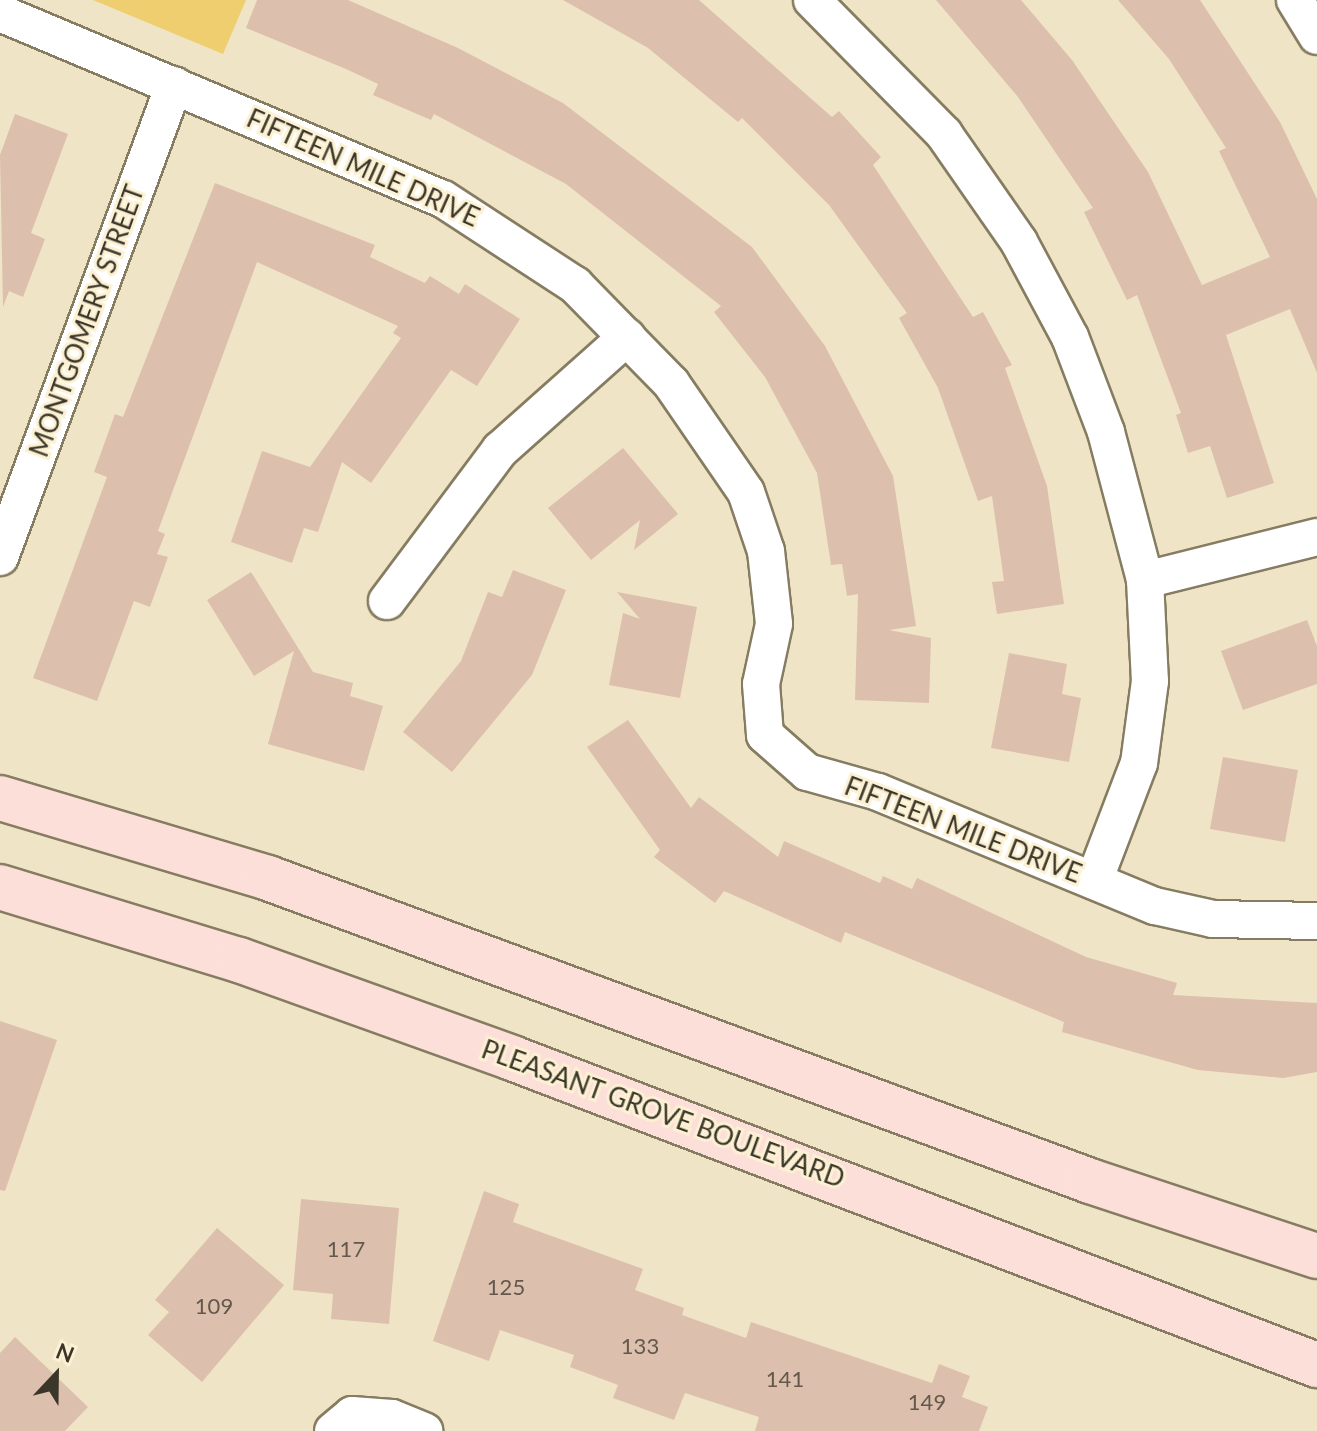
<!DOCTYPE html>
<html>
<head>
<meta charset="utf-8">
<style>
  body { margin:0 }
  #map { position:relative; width:1317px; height:1431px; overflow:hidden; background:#efe4c6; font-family:Lato,sans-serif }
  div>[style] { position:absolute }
  .green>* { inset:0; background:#efce70 }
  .building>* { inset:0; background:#dcc0ad }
  .roads { filter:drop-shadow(2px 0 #867c61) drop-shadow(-2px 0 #867c61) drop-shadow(0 2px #867c61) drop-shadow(0 -2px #867c61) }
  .minor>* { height:36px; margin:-18px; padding:0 18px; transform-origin:18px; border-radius:18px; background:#fff }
  .primary>* { height:44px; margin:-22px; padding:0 22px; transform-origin:22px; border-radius:22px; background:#fddfd9 }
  span { translate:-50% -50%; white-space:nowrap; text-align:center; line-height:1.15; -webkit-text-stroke:6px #fcf1d3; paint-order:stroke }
  .number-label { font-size:22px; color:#63584b }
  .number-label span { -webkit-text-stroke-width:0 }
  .street-label { font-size:26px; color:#3b362a }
  .north { position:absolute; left:16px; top:1335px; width:80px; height:80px; -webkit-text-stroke:6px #fcf1d3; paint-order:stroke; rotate:22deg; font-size:22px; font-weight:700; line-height:32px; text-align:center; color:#3b362a }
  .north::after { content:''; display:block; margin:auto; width:28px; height:36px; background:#3b362a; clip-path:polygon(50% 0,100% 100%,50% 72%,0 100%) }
</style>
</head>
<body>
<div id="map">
  <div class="green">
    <div style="clip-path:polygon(93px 0,246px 0,223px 54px)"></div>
  </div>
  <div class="building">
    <div style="clip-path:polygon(257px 0,348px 0,458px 48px,563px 103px,752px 247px,825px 346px,893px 476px,916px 626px,889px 630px,931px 638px,929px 703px,855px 700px,858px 594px,847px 596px,842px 564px,831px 565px,817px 473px,765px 377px,714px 312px,721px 306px,566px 184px,434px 114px,431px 120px,373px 95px,378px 84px,346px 69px,246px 28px)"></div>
    <div style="clip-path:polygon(563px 0,699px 0,832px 117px,839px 111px,881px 157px,873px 165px,973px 317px,983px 312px,1012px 365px,1005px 368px,1047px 486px,1064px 604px,997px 614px,992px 582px,1004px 581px,992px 496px,978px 501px,938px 388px,899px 318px,907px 313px,829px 205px,742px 118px,738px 122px,648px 48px)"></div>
    <div style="clip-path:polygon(936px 0,1021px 0,1072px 60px,1148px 172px,1202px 285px,1270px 257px,1219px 151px,1226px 148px,1169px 59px,1118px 0,1200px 0,1280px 122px,1317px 199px,1317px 373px,1290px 309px,1226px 335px,1274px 483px,1227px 498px,1210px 446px,1188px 453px,1176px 415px,1181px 413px,1137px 295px,1127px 300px,1084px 212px,1093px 208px,1018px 97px)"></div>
    <div style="clip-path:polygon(15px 114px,68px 134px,31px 233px,45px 239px,23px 297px,9px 291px,3px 307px,0 155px)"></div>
    <div style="clip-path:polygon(215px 183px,375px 245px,370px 257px,425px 283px,430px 276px,459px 294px,465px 284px,520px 319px,477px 386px,451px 370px,371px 483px,342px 462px,318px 532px,304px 528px,292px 563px,231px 542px,262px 451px,310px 467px,401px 338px,393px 333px,398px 326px,257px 262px,158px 531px,165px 534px,157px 554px,168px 557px,150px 607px,134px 601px,97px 701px,33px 678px,107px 477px,94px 472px,115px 414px,123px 417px)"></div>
    <div style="clip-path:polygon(623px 448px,678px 514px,634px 550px,640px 520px,591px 560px,548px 508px)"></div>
    <div style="clip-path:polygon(513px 570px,566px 590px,532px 675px,452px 772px,403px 732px,461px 661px,488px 592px,502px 597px)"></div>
    <div style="clip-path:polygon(251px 572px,313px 672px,353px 683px,350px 696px,383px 706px,364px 771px,268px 744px,294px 651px,254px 676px,207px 600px)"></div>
    <div style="clip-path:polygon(617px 592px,697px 607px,680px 698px,609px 685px,623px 613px,640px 619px)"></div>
    <div style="clip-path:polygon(1307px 620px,1317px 646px,1317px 684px,1243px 710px,1221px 651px)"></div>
    <div style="clip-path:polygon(1009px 653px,1067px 664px,1062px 694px,1081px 698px,1069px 762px,991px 748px)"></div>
    <div style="clip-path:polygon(628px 720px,691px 808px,699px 797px,778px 857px,784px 841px,880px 883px,883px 876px,912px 889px,917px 878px,1086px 957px,1177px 983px,1173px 995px,1317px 1003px,1317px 1072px,1283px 1078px,1198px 1070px,1062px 1032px,1064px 1022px,845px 932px,841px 943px,724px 891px,715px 903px,654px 857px,660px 850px,587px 747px)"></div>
    <div style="clip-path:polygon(1223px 757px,1298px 770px,1285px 842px,1210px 829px)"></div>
    <div style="clip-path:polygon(0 1021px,57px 1040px,5px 1191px,0 1190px)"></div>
    <div style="clip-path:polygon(484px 1191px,519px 1204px,513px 1222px,643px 1269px,635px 1290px,684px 1308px,682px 1315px,746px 1338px,751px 1322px,932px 1383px,939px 1364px,970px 1376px,962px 1397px,988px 1407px,979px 1431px,755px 1431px,759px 1417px,685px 1393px,674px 1420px,613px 1398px,618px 1385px,570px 1367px,574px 1355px,500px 1330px,489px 1361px,433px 1341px)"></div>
    <div style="clip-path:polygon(301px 1199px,399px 1208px,389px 1324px,331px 1319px,333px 1294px,293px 1290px)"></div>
    <div style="clip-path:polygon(217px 1228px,284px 1285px,202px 1382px,148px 1335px,169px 1312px,155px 1300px)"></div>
    <div style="clip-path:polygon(15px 1337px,88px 1407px,65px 1431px,0 1431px,0 1353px)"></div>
  </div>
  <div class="roads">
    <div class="minor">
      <div style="left:812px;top:0;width:188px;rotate:45.4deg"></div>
      <div style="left:944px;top:134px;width:131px;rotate:55.2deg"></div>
      <div style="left:1019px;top:242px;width:108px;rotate:61.8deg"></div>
      <div style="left:1070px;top:337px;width:102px;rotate:69.2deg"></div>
      <div style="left:1106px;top:432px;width:153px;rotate:75.2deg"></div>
      <div style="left:1145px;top:580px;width:101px;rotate:87.2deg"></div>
      <div style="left:1150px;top:681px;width:83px;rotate:97.6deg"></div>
      <div style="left:1139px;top:763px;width:126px;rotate:110.9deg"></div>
      <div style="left:1295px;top:0;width:42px;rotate:58.6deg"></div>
      <div style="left:0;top:13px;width:480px;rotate:22.8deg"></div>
      <div style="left:443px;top:199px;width:158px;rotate:33.1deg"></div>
      <div style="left:575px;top:285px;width:137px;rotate:45.6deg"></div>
      <div style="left:671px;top:383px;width:132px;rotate:55.5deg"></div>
      <div style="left:746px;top:492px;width:62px;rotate:71.3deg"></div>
      <div style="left:766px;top:551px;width:73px;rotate:83.7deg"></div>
      <div style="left:774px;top:624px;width:61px;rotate:102.2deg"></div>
      <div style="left:761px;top:684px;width:51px;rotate:85.5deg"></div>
      <div style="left:765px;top:735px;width:56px;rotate:41.4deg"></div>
      <div style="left:807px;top:772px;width:74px;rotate:15.7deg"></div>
      <div style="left:878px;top:792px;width:300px;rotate:22.4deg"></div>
      <div style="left:1155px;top:906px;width:59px;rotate:12.6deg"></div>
      <div style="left:1213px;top:919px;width:104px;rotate:1.1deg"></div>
      <div style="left:0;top:557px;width:503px;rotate:-69.76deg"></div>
      <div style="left:1145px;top:580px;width:177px;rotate:-14deg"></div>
      <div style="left:387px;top:601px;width:189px;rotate:-53.2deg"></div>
      <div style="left:500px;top:450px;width:170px;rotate:-41.7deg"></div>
      <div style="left:333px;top:1431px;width:25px;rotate:-40deg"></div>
      <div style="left:352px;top:1415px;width:40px;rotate:4.3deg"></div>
      <div style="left:392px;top:1418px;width:35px;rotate:22deg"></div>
    </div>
    <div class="primary">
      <div style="left:0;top:798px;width:280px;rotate:16.6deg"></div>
      <div style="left:268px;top:878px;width:876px;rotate:20.23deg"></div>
      <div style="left:1090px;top:1181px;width:239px;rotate:18.3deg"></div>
      <div style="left:0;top:887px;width:250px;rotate:17deg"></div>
      <div style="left:239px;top:960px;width:290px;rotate:19.7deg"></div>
      <div style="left:512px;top:1058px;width:862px;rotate:20.88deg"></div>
    </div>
  </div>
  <div class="number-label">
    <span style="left:346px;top:1249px">117</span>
    <span style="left:506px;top:1287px">125</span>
    <span style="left:214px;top:1306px">109</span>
    <span style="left:640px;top:1346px">133</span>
    <span style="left:785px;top:1379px">141</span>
    <span style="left:927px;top:1402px">149</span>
  </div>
  <div class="street-label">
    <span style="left:363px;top:168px;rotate:24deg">FIFTEEN MILE DRIVE</span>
    <span style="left:87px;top:321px;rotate:-70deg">MONTGOMERY STREET</span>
    <span style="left:963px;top:830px;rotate:21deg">FIFTEEN MILE DRIVE</span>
    <span style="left:663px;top:1114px;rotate:20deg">PLEASANT GROVE BOULEVARD</span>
  </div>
  <div class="north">N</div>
</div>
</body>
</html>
